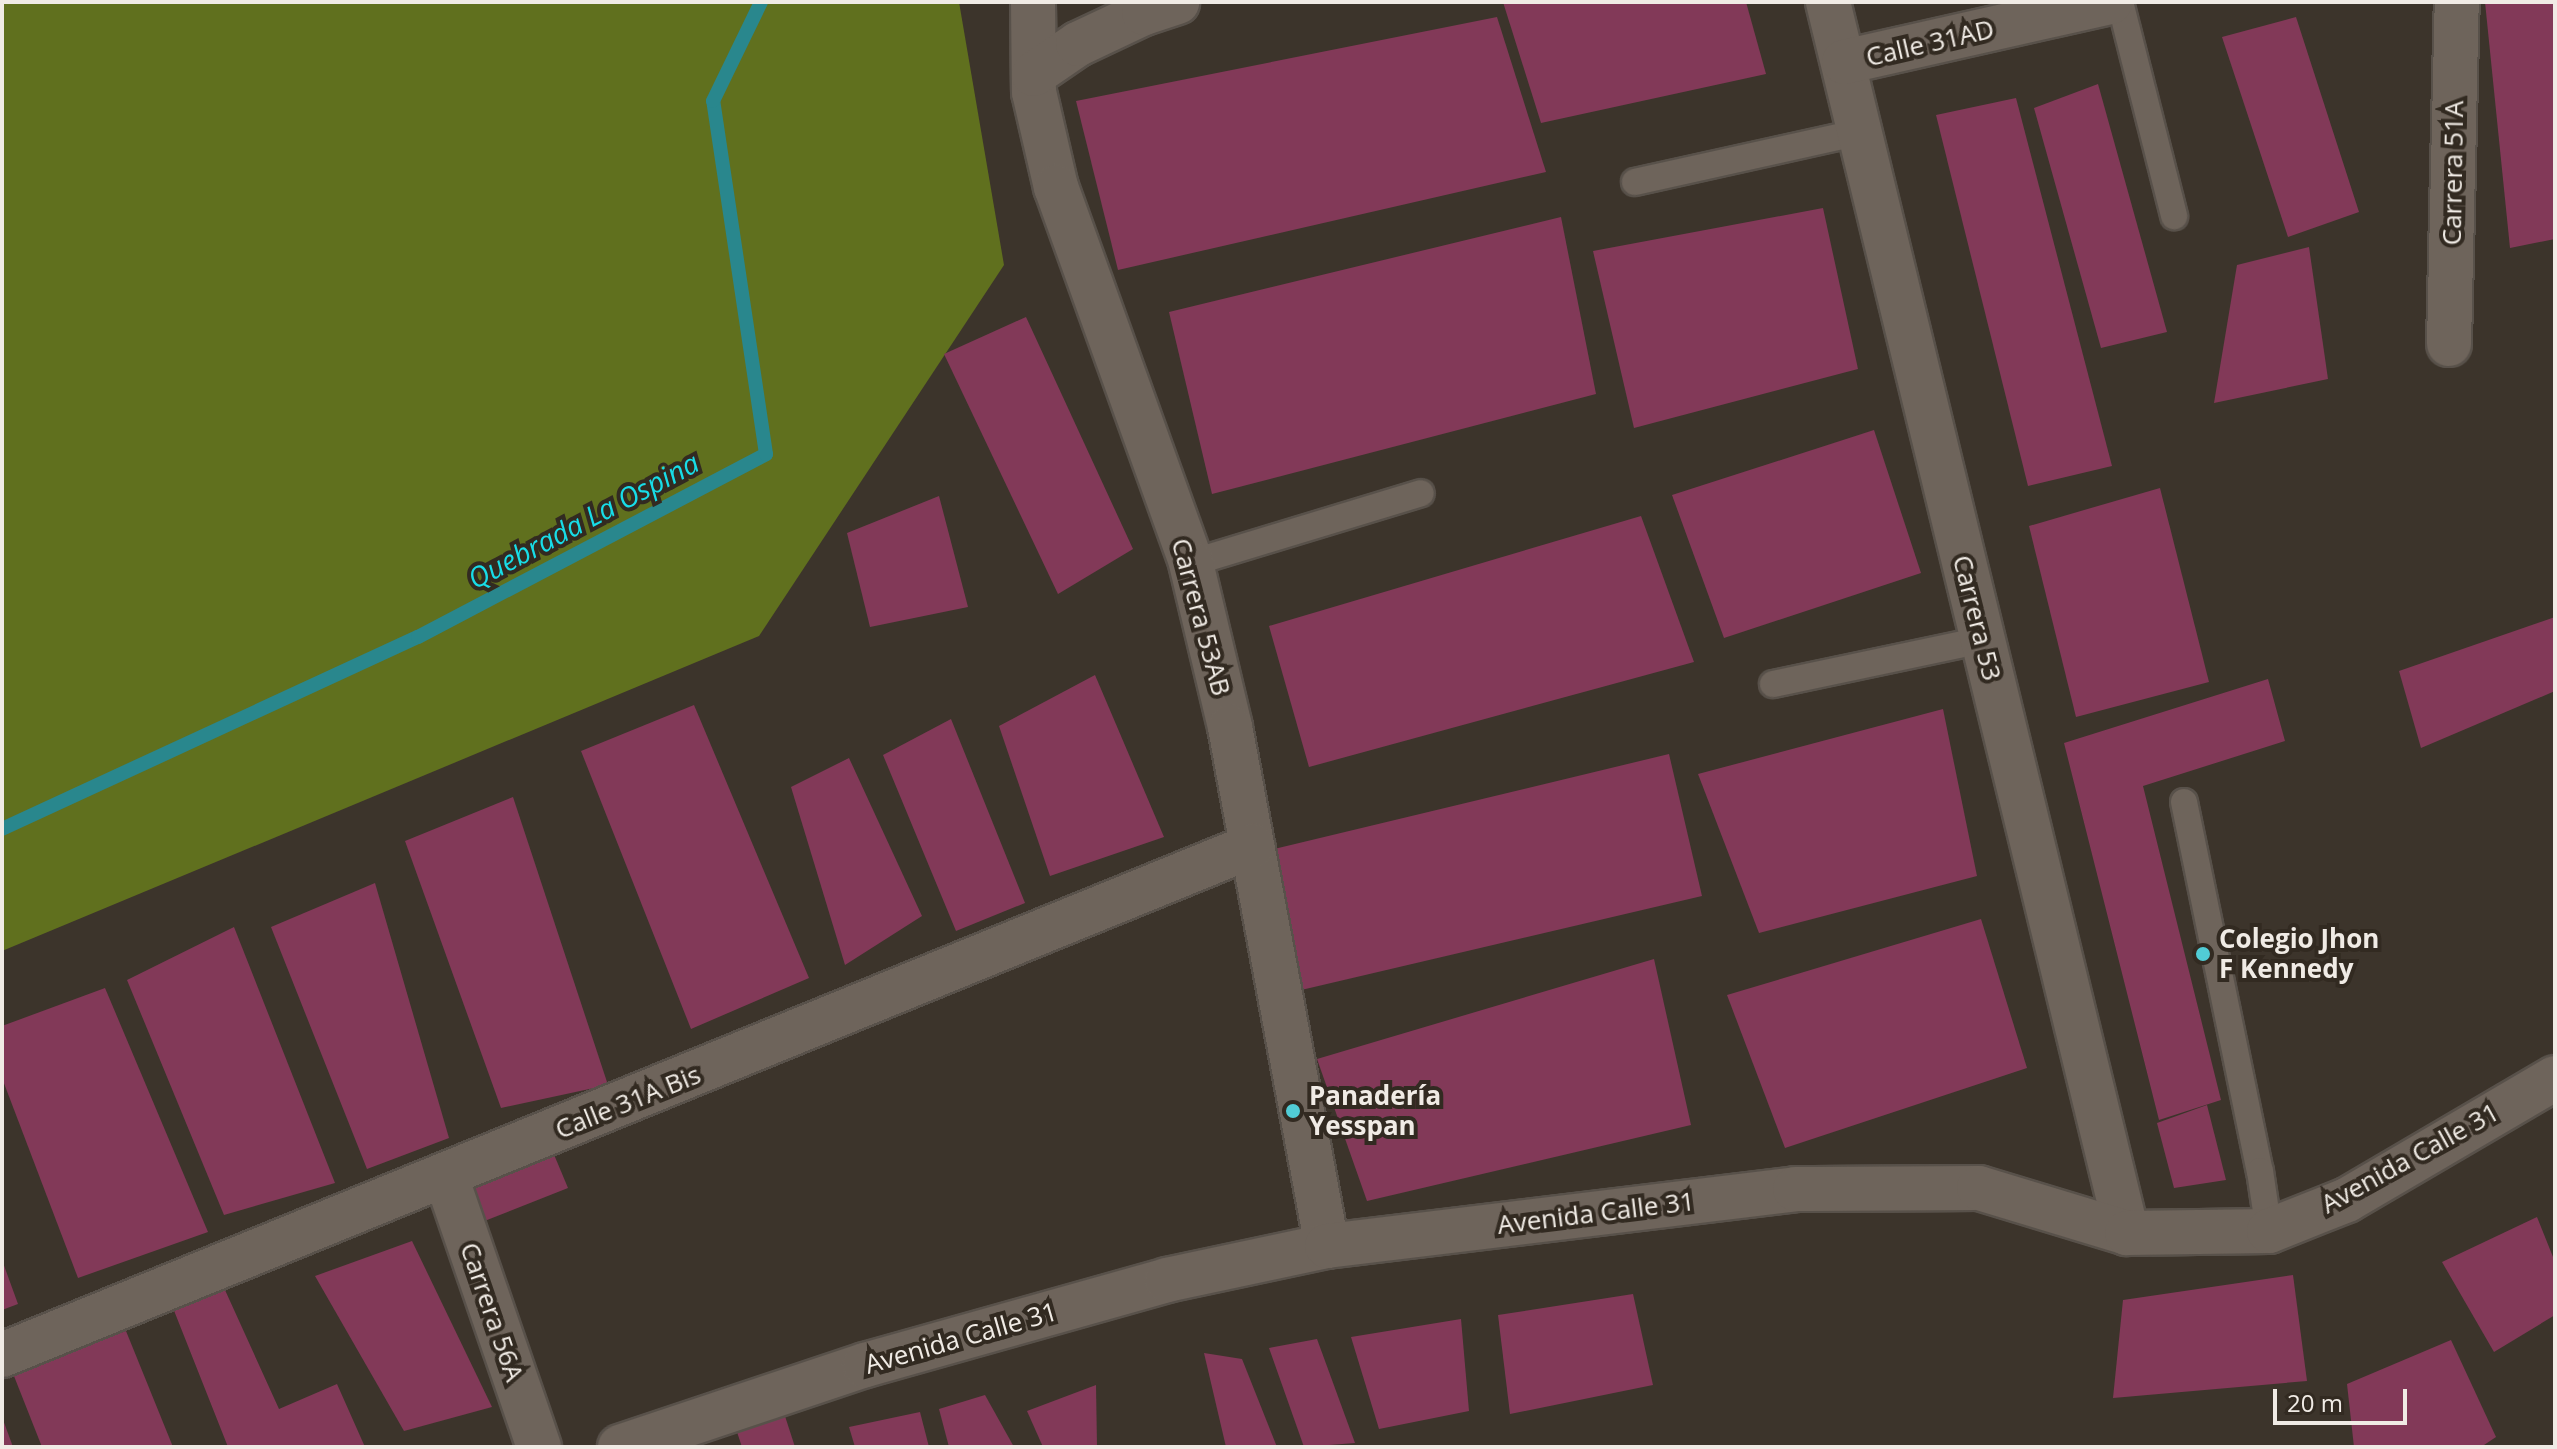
<!DOCTYPE html>
<html>
<head>
<meta charset="utf-8">
<style>
  body { margin:0 }
  #map { position:relative; width:2557px; height:1449px; overflow:hidden; background:#3c342b; font-family:"Open Sans",sans-serif }
  div>[style] { position:absolute }
  .forest>* { inset:0; background:#60701e }
  .stream>* { height:14px; margin:-7px; padding:0 7px; transform-origin:7px; border-radius:7px; background:#29878d }
  .building>* { inset:0; background:#823958 }
  .roads { filter:drop-shadow(2px 0 #58514a) drop-shadow(-2px 0 #58514a) drop-shadow(0 2px #58514a) drop-shadow(0 -2px #58514a) }
  .service>* { height:26px; margin:-13px; padding:0 13px; transform-origin:13px; border-radius:13px; background:#6e645b }
  .minor>* { height:44px; margin:-22px; padding:0 22px; transform-origin:22px; border-radius:22px; background:#6e645b }
  .tertiary>* { height:44px; margin:-22px; padding:0 22px; transform-origin:22px; border-radius:22px; background:#6e645b }
  .dots>* { width:22px; height:22px; translate:-50% -50%; box-sizing:border-box; border:4px solid #322a21; border-radius:50% }
  span { translate:-50% -50%; white-space:nowrap; text-align:center; line-height:1.15; -webkit-text-stroke:8px #322a21; paint-order:stroke }
  .street-label { font-size:26px; color:#f0ebe5 }
  .poi-label { font-size:26px; color:#f0ebe5; font-weight:700 }
  .left { translate:0 -50%; text-align:left }
  .water-label { font-size:28px; color:#18dde8; font-style:italic }
  .frame { position:absolute; inset:0; border:4px solid #f0ebe5; pointer-events:none }
  .scale { position:absolute; left:2273px; top:1389px; width:134px; height:36px; box-sizing:border-box; border:4px solid #f0ebe5; border-top:0; padding-left:10px; font-size:24px; line-height:28px; white-space:nowrap; color:#f0ebe5; -webkit-text-stroke:6px #322a21; paint-order:stroke }
</style>
</head>
<body>
<div id="map">
  <div class="forest">
    <div style="clip-path:polygon(2px 2px,959px 2px,1004px 265px,759px 636px,2px 951px)"></div>
  </div>
  <div class="stream">
    <div style="left:2px;top:829px;width:458px;rotate:-24.8deg"></div>
    <div style="left:418px;top:637px;width:393px;rotate:-27.7deg"></div>
    <div style="left:766px;top:454px;width:357px;rotate:-98.5deg"></div>
    <div style="left:713px;top:101px;width:110px;rotate:-64.1deg"></div>
  </div>
  <div class="building">
    <div style="clip-path:polygon(1503px 2px,1746px 2px,1766px 74px,1541px 123px)"></div>
    <div style="clip-path:polygon(2485px 2px,2554px 2px,2555px 9px,2555px 239px,2510px 248px)"></div>
    <div style="clip-path:polygon(1497px 17px,1546px 172px,1118px 270px,1076px 101px)"></div>
    <div style="clip-path:polygon(2296px 17px,2359px 212px,2288px 237px,2222px 37px)"></div>
    <div style="clip-path:polygon(2098px 84px,2167px 332px,2101px 348px,2034px 108px)"></div>
    <div style="clip-path:polygon(2016px 98px,2112px 466px,2028px 486px,1936px 115px)"></div>
    <div style="clip-path:polygon(1823px 208px,1858px 369px,1634px 428px,1593px 251px)"></div>
    <div style="clip-path:polygon(1561px 217px,1596px 394px,1212px 494px,1169px 312px)"></div>
    <div style="clip-path:polygon(2309px 247px,2328px 379px,2214px 403px,2237px 265px)"></div>
    <div style="clip-path:polygon(1026px 317px,1133px 549px,1058px 594px,944px 354px)"></div>
    <div style="clip-path:polygon(1874px 430px,1921px 573px,1724px 638px,1672px 495px)"></div>
    <div style="clip-path:polygon(2160px 488px,2209px 682px,2076px 717px,2029px 526px)"></div>
    <div style="clip-path:polygon(939px 496px,968px 607px,870px 627px,847px 533px)"></div>
    <div style="clip-path:polygon(1641px 516px,1694px 662px,1309px 767px,1269px 626px)"></div>
    <div style="clip-path:polygon(2555px 617px,2555px 691px,2421px 748px,2399px 671px)"></div>
    <div style="clip-path:polygon(1095px 675px,1164px 837px,1050px 876px,999px 726px)"></div>
    <div style="clip-path:polygon(2268px 679px,2285px 741px,2143px 786px,2221px 1100px,2159px 1120px,2064px 743px)"></div>
    <div style="clip-path:polygon(694px 705px,809px 978px,691px 1029px,581px 751px)"></div>
    <div style="clip-path:polygon(1943px 709px,1977px 876px,1759px 933px,1698px 774px)"></div>
    <div style="clip-path:polygon(951px 719px,1025px 903px,956px 931px,883px 755px)"></div>
    <div style="clip-path:polygon(1669px 754px,1702px 896px,1297px 991px,1258px 853px)"></div>
    <div style="clip-path:polygon(849px 758px,922px 916px,845px 965px,791px 787px)"></div>
    <div style="clip-path:polygon(513px 797px,608px 1085px,501px 1108px,405px 841px)"></div>
    <div style="clip-path:polygon(375px 883px,449px 1138px,367px 1169px,271px 927px)"></div>
    <div style="clip-path:polygon(1981px 919px,2027px 1068px,1785px 1148px,1727px 995px)"></div>
    <div style="clip-path:polygon(234px 927px,335px 1183px,224px 1215px,127px 980px)"></div>
    <div style="clip-path:polygon(1654px 959px,1691px 1125px,1367px 1201px,1317px 1059px)"></div>
    <div style="clip-path:polygon(105px 988px,208px 1232px,78px 1278px,2px 1078px,2px 1026px)"></div>
    <div style="clip-path:polygon(2207px 1105px,2226px 1180px,2174px 1188px,2157px 1123px)"></div>
    <div style="clip-path:polygon(550px 1145px,568px 1188px,482px 1222px,467px 1178px)"></div>
    <div style="clip-path:polygon(2537px 1217px,2555px 1262px,2555px 1315px,2494px 1352px,2442px 1262px)"></div>
    <div style="clip-path:polygon(412px 1241px,492px 1407px,404px 1431px,315px 1276px)"></div>
    <div style="clip-path:polygon(2px 1260px,18px 1304px,2px 1310px)"></div>
    <div style="clip-path:polygon(2293px 1275px,2307px 1381px,2113px 1398px,2123px 1300px)"></div>
    <div style="clip-path:polygon(225px 1290px,279px 1409px,337px 1384px,365px 1447px,228px 1447px,171px 1303px)"></div>
    <div style="clip-path:polygon(1633px 1294px,1653px 1385px,1510px 1414px,1498px 1315px)"></div>
    <div style="clip-path:polygon(1461px 1319px,1469px 1411px,1379px 1429px,1351px 1337px)"></div>
    <div style="clip-path:polygon(126px 1331px,173px 1447px,42px 1447px,12px 1371px)"></div>
    <div style="clip-path:polygon(1317px 1339px,1355px 1443px,1304px 1447px,1269px 1348px)"></div>
    <div style="clip-path:polygon(2451px 1340px,2496px 1437px,2481px 1447px,2354px 1447px,2347px 1384px)"></div>
    <div style="clip-path:polygon(1204px 1353px,1242px 1359px,1277px 1447px,1226px 1447px)"></div>
    <div style="clip-path:polygon(1096px 1385px,1097px 1447px,1043px 1447px,1027px 1411px)"></div>
    <div style="clip-path:polygon(985px 1395px,1014px 1447px,949px 1447px,939px 1409px)"></div>
    <div style="clip-path:polygon(920px 1412px,929px 1447px,855px 1447px,849px 1427px)"></div>
    <div style="clip-path:polygon(784px 1413px,795px 1447px,742px 1447px,736px 1429px)"></div>
    <div style="clip-path:polygon(2px 1417px,13px 1447px,2px 1447px)"></div>
  </div>
  <div class="roads">
    <div class="service">
      <div style="left:2120px;top:2px;width:221px;rotate:75.8deg"></div>
      <div style="left:1635px;top:182px;width:230px;rotate:-12.5deg"></div>
      <div style="left:1191px;top:563px;width:240px;rotate:-16.9deg"></div>
      <div style="left:1773px;top:684px;width:214px;rotate:-11.9deg"></div>
      <div style="left:2184px;top:802px;width:377px;rotate:78.4deg"></div>
      <div style="left:2260px;top:1171px;width:61px;rotate:81.5deg"></div>
    </div>
    <div class="minor">
      <div style="left:1033px;top:2px;width:90px;rotate:89.4deg"></div>
      <div style="left:1034px;top:92px;width:98px;rotate:77deg"></div>
      <div style="left:1056px;top:187px;width:400px;rotate:70.2deg"></div>
      <div style="left:1191px;top:563px;width:169px;rotate:76.6deg"></div>
      <div style="left:1230px;top:727px;width:528px;rotate:79.41deg"></div>
      <div style="left:1828px;top:2px;width:1267px;rotate:76.35deg"></div>
      <div style="left:1844px;top:62px;width:273px;rotate:-12.7deg"></div>
      <div style="left:1034px;top:74px;width:53px;rotate:-34.3deg"></div>
      <div style="left:1078px;top:44px;width:73px;rotate:-25.2deg"></div>
      <div style="left:1144px;top:13px;width:35px;rotate:-18deg"></div>
      <div style="left:2449px;top:344px;width:342px;rotate:-88.7deg"></div>
      <div style="left:446px;top:1177px;width:286px;rotate:71deg"></div>
      <div style="left:2px;top:1355px;width:1350px;rotate:-22.16deg"></div>
    </div>
    <div class="tertiary">
      <div style="left:620px;top:1447px;width:258px;rotate:-18.5deg"></div>
      <div style="left:865px;top:1365px;width:314px;rotate:-15.7deg"></div>
      <div style="left:1167px;top:1280px;width:164px;rotate:-12deg"></div>
      <div style="left:1327px;top:1246px;width:471px;rotate:-6.9deg"></div>
      <div style="left:1795px;top:1189px;width:184px;rotate:-0.3deg"></div>
      <div style="left:1979px;top:1188px;width:155px;rotate:16.9deg"></div>
      <div style="left:2127px;top:1233px;width:142px;rotate:-0.8deg"></div>
      <div style="left:2269px;top:1231px;width:84px;rotate:-21.7deg"></div>
      <div style="left:2347px;top:1200px;width:241px;rotate:-30.4deg"></div>
    </div>
  </div>
  <div class="dots">
    <div style="left:2203px;top:954px;background:#51ccd5"></div>
    <div style="left:1293px;top:1111px;background:#51ccd5"></div>
  </div>
  <div class="street-label">
    <span style="left:1930px;top:43px;rotate:-13deg">Calle 31AD</span>
    <span style="left:2453px;top:173px;rotate:-89deg">Carrera 51A</span>
    <span style="left:1201px;top:617px;rotate:75deg">Carrera 53AB</span>
    <span style="left:1977px;top:618px;rotate:76deg">Carrera 53</span>
    <span style="left:628px;top:1102px;rotate:-22deg">Calle 31A Bis</span>
    <span style="left:2410px;top:1158px;rotate:-29deg">Avenida Calle 31</span>
    <span style="left:1596px;top:1213px;rotate:-7deg">Avenida Calle 31</span>
    <span style="left:492px;top:1312px;rotate:71deg">Carrera 56A</span>
    <span style="left:961px;top:1338px;rotate:-16deg">Avenida Calle 31</span>
  </div>
  <div class="poi-label">
    <span class="left" style="left:2219px;top:954px">Colegio Jhon<br>F Kennedy</span>
    <span class="left" style="left:1309px;top:1111px">Panadería<br>Yesspan</span>
  </div>
  <div class="water-label">
    <span style="left:583px;top:520px;rotate:-28deg">Quebrada La Ospina</span>
  </div>
  <div class="frame"></div>
  <div class="scale">20 m</div>
</div>
</body>
</html>
